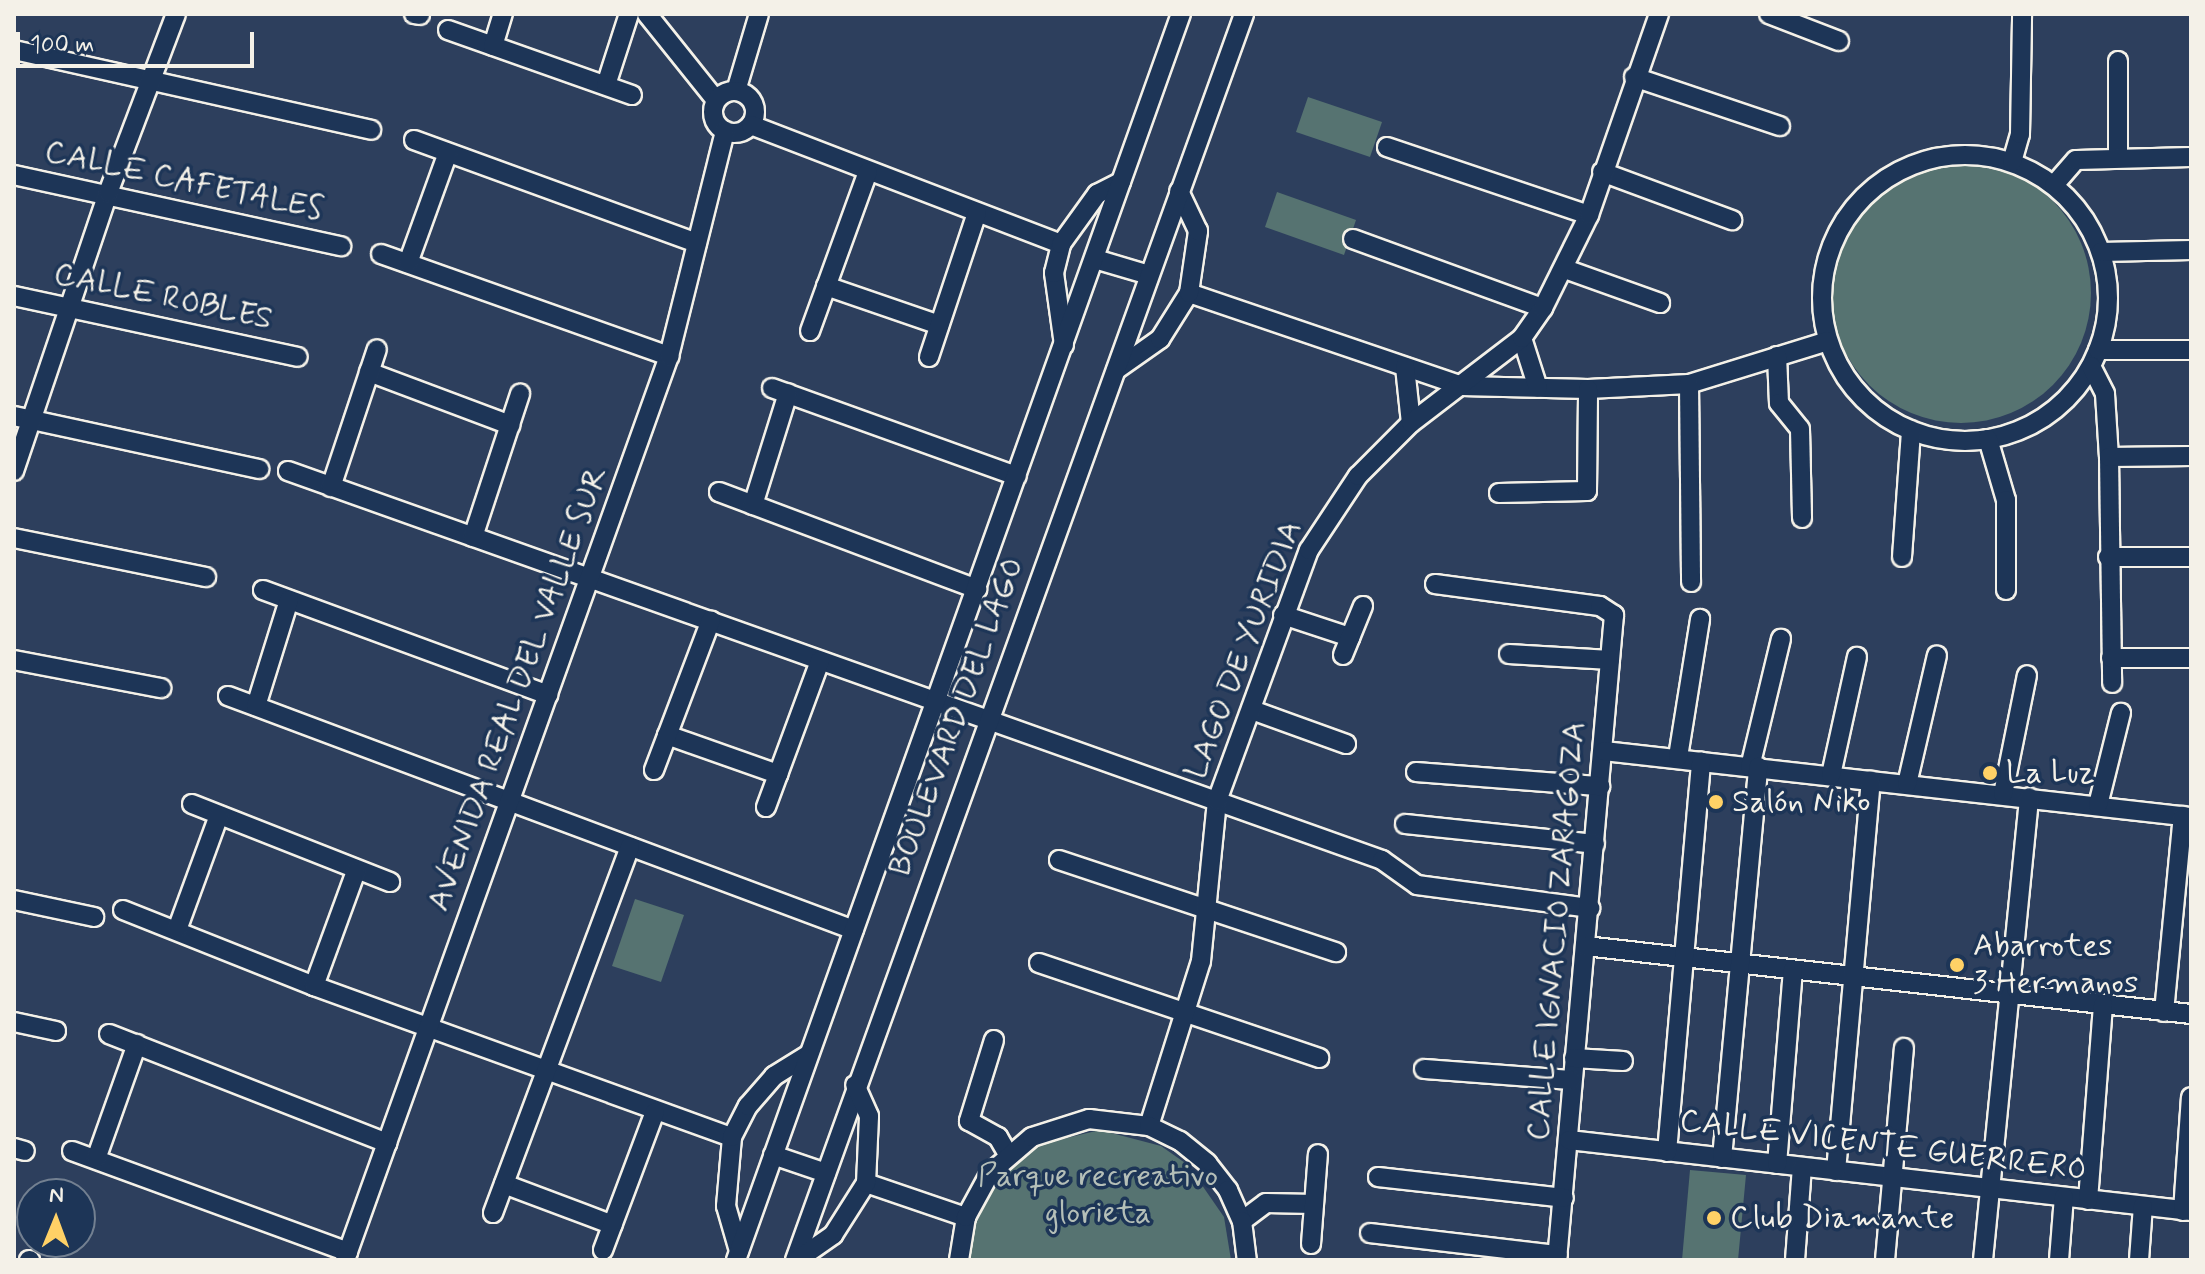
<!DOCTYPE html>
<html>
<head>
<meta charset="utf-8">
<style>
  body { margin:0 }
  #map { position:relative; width:2205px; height:1274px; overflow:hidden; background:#2d3f5d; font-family:Mynerve,sans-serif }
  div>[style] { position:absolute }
  .green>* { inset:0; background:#567371 }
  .round { border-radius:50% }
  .roads { filter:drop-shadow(2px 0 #f4f1e8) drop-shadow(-2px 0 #f4f1e8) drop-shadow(0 2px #f4f1e8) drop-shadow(0 -2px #f4f1e8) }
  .minor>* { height:18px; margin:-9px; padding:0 9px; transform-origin:9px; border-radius:9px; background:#1d3557 }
  .minor>.ring { margin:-9px; padding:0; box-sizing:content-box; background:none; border:18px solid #1d3557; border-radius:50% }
  .dots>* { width:22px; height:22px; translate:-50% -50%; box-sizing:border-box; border:4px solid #1d3557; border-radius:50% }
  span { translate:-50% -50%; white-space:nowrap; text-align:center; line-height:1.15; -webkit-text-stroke:7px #1d3557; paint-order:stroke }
  .street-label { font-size:32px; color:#f4f1e8 }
  .poi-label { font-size:32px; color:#f4f1e8 }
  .left { translate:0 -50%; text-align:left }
  .park-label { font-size:32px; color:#b5bfb8 }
  .frame { position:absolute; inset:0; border:16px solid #f4f1e8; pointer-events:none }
  .north { position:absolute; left:16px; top:1178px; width:80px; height:80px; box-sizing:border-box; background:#1d3557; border:2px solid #738091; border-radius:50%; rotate:1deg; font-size:22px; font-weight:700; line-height:32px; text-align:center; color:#f4f1e8 }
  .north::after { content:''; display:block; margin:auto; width:28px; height:36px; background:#ffd166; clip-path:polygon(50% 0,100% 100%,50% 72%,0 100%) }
  .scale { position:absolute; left:16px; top:32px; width:238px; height:36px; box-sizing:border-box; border:4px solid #f4f1e8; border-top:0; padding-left:10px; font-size:24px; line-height:28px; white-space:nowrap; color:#f4f1e8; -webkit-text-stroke:6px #1d3557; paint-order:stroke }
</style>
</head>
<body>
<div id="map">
  <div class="green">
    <div style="clip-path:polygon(1308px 97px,1382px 122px,1370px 157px,1296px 132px)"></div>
    <div class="round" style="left:1831px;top:163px;width:260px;height:260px"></div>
    <div style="clip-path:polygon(1277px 192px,1356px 220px,1344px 255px,1265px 227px)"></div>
    <div style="clip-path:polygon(635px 899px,684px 915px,661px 982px,612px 966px)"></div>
    <div style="clip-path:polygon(1100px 1130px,1161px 1146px,1188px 1165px,1224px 1217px,1231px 1260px,966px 1260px,974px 1215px,1011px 1163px,1037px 1145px)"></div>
    <div style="clip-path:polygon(1690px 1170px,1746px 1175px,1738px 1260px,1682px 1260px)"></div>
  </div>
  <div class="roads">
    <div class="minor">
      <div style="left:414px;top:14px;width:6px;rotate:9deg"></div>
      <div style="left:647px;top:14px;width:110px;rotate:51.3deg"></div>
      <div style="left:1769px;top:14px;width:75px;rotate:21.1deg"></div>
      <div style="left:448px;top:30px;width:195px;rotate:19.5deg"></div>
      <div style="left:493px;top:46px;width:34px;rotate:-73deg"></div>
      <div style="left:14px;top:50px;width:366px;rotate:12.6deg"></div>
      <div style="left:1634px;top:77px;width:154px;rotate:18.6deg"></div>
      <div style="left:606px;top:85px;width:75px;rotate:-72.1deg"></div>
      <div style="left:736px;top:91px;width:80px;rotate:-73.4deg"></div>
      <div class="ring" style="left:713px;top:91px;width:24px;height:24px"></div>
      <div style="left:751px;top:125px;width:332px;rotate:21deg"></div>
      <div style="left:414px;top:140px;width:301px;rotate:20deg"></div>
      <div style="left:1387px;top:147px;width:213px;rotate:18.6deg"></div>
      <div class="ring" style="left:1822px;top:155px;width:268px;height:268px"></div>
      <div style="left:2118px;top:158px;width:97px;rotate:-90deg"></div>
      <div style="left:2012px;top:162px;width:29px;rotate:-74deg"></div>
      <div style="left:2020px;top:134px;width:120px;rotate:-89deg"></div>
      <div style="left:1602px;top:172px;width:139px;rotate:20.3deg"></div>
      <div style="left:14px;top:175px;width:335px;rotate:12.3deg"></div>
      <div style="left:2054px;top:185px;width:33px;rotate:-49deg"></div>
      <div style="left:2076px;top:160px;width:115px;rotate:-1.5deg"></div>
      <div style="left:1353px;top:239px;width:202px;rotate:20deg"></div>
      <div style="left:2101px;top:252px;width:90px;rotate:-1.3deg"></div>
      <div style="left:381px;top:254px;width:306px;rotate:19.5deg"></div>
      <div style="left:1095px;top:259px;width:56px;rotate:16.5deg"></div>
      <div style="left:408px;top:263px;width:115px;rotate:-70.1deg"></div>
      <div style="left:1565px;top:269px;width:101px;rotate:19.7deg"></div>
      <div style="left:826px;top:286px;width:120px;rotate:19deg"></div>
      <div style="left:1189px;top:293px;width:288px;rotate:18.8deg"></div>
      <div style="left:1462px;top:386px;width:126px;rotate:1.4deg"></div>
      <div style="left:1588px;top:389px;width:101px;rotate:-2.8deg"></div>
      <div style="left:1689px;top:384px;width:145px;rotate:-17.2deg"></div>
      <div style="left:14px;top:296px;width:290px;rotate:12.1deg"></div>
      <div style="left:810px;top:331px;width:169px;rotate:-70deg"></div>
      <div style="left:1522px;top:338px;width:52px;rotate:72.3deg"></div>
      <div style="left:1064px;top:345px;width:73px;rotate:-97.9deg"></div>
      <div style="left:1054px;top:273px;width:30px;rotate:-76deg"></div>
      <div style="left:1061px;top:244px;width:62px;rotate:-54.2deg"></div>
      <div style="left:1097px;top:194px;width:27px;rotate:-27deg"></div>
      <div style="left:2098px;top:350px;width:93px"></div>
      <div style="left:1777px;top:356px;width:47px;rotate:87.6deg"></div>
      <div style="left:1779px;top:403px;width:33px;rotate:51deg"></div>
      <div style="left:1800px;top:429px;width:89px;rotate:88.7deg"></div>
      <div style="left:929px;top:357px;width:152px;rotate:-71.6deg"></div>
      <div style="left:2091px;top:366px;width:31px;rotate:63deg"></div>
      <div style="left:2105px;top:394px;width:63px;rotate:86.4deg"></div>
      <div style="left:2109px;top:457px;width:226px;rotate:89.2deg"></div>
      <div style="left:1405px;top:367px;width:56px;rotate:83.9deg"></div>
      <div style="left:1116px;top:370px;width:54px;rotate:-35.2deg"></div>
      <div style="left:1160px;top:339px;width:54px;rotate:-57.8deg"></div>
      <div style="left:1189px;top:293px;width:63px;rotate:-81.7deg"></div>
      <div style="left:1198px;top:231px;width:44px;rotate:-115.4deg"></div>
      <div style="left:369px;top:372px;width:151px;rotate:20.6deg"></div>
      <div style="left:1689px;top:384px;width:198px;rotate:89.4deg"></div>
      <div style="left:772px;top:388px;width:260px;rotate:19.8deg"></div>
      <div style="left:14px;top:416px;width:251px;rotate:12.2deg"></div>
      <div style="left:1988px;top:439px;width:64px;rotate:73.6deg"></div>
      <div style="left:2006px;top:500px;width:90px;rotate:90deg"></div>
      <div style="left:2109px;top:457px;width:82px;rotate:-0.7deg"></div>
      <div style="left:14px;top:471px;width:293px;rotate:-71.3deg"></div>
      <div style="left:108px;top:193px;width:191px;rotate:-69.2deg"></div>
      <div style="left:288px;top:471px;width:1161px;rotate:19.57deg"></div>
      <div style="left:1382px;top:860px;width:43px;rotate:35.5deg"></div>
      <div style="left:1417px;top:885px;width:175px;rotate:7.6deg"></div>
      <div style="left:331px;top:487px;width:145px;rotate:-71.6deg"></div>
      <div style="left:719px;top:492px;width:276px;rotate:20.6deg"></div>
      <div style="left:1499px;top:493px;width:88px;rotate:-1.3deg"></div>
      <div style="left:1587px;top:491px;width:102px;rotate:-89.4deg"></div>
      <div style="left:753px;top:505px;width:117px;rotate:-72.6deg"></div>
      <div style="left:473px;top:537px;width:151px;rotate:-71.8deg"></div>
      <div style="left:14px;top:538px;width:196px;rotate:11.5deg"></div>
      <div style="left:1902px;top:557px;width:127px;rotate:-85.9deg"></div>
      <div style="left:2108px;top:557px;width:83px"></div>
      <div style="left:1435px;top:584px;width:166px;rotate:7.6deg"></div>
      <div style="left:1600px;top:606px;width:17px;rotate:33deg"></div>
      <div style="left:1614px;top:615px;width:648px;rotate:95.05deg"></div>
      <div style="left:263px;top:590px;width:304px;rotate:20.2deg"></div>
      <div style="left:1283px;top:615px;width:71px;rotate:18.2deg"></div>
      <div style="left:1509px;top:654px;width:101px;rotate:3.4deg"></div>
      <div style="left:1343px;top:655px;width:53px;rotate:-67.8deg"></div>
      <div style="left:2111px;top:658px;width:80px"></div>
      <div style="left:14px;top:660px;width:150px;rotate:10.8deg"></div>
      <div style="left:228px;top:696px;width:668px;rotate:20.5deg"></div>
      <div style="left:256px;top:706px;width:111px;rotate:-72.7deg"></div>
      <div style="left:1252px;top:710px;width:100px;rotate:19.9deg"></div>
      <div style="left:667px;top:735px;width:118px;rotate:19.4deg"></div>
      <div style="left:1604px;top:751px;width:591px;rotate:6.42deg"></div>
      <div style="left:1678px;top:757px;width:140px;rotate:-80.9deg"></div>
      <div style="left:1750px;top:767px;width:132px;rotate:-76.4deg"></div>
      <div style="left:654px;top:770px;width:160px;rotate:-69.2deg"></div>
      <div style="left:1416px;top:772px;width:185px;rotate:4.4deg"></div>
      <div style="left:1831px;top:775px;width:121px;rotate:-77.6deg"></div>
      <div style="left:1907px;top:784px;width:132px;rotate:-76.9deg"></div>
      <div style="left:2003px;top:794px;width:121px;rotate:-78.6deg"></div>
      <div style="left:192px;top:804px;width:213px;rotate:21.5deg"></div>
      <div style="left:2098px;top:805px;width:95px;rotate:-76deg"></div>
      <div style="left:766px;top:807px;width:156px;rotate:-69.7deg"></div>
      <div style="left:1405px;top:824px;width:191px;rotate:6deg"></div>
      <div style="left:1059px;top:860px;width:292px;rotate:18.4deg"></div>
      <div style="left:14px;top:900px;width:82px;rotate:12deg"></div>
      <div style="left:123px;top:910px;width:206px;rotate:21.7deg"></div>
      <div style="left:314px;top:986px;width:444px;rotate:19.9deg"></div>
      <div style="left:177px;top:930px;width:122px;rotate:-69.9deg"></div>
      <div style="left:1585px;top:946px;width:610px;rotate:6.4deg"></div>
      <div style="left:1039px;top:963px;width:296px;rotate:18.7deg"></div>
      <div style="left:314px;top:986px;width:122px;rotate:-69.9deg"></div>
      <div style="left:2164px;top:1012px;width:197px;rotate:-84.5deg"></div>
      <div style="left:14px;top:1022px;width:43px;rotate:12.1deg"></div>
      <div style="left:109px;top:1034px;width:299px;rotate:21.4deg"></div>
      <div style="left:994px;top:1040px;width:85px;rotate:107.2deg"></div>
      <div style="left:969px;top:1121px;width:33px;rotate:29deg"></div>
      <div style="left:998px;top:1137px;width:20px;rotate:60deg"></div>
      <div style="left:1574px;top:1058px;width:49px;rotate:3.5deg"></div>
      <div style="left:1424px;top:1069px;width:148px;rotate:4.3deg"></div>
      <div style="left:1149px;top:1126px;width:173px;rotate:-72.5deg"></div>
      <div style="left:1201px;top:961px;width:161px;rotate:-84.3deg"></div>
      <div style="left:1217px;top:801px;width:267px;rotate:-69.9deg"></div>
      <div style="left:1309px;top:550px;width:89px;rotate:-56.5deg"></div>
      <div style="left:1358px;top:476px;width:75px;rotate:-45deg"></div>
      <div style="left:1411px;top:423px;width:140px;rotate:-37.4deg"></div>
      <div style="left:1522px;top:338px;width:37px;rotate:-55deg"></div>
      <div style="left:1543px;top:308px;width:104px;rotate:-63.7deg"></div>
      <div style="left:1589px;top:215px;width:213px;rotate:-70.8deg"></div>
      <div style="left:1569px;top:1140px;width:626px;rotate:6.51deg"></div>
      <div style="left:14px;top:1148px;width:11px;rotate:15deg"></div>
      <div style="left:72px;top:1151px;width:294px;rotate:20.1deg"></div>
      <div style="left:1667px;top:1152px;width:392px;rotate:-85deg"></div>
      <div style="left:773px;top:1155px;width:56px;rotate:18.8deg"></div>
      <div style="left:1722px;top:1158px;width:393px;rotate:-84.7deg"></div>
      <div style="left:96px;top:1159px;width:122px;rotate:-70.4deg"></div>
      <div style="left:1777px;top:1164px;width:195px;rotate:-85.3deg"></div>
      <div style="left:1836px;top:1171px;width:392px;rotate:-84.9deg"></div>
      <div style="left:1378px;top:1177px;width:187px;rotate:6.4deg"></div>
      <div style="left:866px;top:1183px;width:106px;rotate:18.8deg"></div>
      <div style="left:504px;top:1184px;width:116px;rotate:20.6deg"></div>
      <div style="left:2088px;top:1200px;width:196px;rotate:-85.6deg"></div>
      <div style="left:2183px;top:1211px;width:114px;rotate:-86deg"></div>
      <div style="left:493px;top:1213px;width:391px;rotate:-69.5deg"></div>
      <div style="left:1242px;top:1221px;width:30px;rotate:-37deg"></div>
      <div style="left:1266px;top:1203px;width:48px;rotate:1.2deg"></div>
      <div style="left:1370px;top:1233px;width:189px;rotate:6.7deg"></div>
      <div style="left:1311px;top:1244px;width:90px;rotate:-85.6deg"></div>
      <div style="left:603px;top:1250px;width:147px;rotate:-69.4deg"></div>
      <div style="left:739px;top:1251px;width:47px;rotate:-106.1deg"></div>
      <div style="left:726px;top:1206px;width:69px;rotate:-85deg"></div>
      <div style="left:732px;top:1137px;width:35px;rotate:-63deg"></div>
      <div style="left:748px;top:1106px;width:40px;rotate:-49deg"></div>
      <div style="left:774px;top:1076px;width:40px;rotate:-32deg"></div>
      <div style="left:29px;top:1260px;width:1px"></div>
      <div style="left:345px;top:1260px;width:960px;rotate:-70.28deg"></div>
      <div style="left:669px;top:356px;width:232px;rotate:-76deg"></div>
      <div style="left:736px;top:1260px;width:1323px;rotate:-70.35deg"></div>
      <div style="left:795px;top:1260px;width:1324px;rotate:-70.18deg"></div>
      <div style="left:797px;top:1260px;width:44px;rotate:-34.8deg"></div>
      <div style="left:833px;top:1235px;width:62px;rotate:-57.6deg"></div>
      <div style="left:866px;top:1183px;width:67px;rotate:-87.4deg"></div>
      <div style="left:869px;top:1116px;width:34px;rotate:-114deg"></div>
      <div style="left:959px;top:1260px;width:44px;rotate:-80.8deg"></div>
      <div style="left:966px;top:1217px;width:50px;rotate:-61.4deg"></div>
      <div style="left:990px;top:1173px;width:55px;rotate:-40.6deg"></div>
      <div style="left:1032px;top:1137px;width:60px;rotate:-17.5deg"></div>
      <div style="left:1089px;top:1119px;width:60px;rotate:6.7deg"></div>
      <div style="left:1149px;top:1126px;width:34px;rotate:26deg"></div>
      <div style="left:1180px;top:1141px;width:35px;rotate:39deg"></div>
      <div style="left:1207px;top:1163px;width:34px;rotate:52deg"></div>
      <div style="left:1228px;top:1190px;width:34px;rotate:66deg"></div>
      <div style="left:1242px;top:1221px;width:39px;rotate:83deg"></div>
      <div style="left:1795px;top:1260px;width:93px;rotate:-85.7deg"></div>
      <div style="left:1885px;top:1260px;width:213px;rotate:-84.9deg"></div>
      <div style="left:1983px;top:1260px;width:465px;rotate:-84.3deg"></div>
      <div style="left:2059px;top:1260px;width:63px;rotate:-85.5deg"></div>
      <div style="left:2139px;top:1260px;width:54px;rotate:-85.8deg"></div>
    </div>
  </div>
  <div class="dots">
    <div style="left:1990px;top:773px;background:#ffd166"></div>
    <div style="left:1716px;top:802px;background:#ffd166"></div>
    <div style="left:1957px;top:965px;background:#ffd166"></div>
    <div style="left:1714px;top:1218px;background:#ffd166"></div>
  </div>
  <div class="street-label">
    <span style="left:184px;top:181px;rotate:12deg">CALLE CAFETALES</span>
    <span style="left:163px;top:297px;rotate:12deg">CALLE ROBLES</span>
    <span style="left:1244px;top:650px;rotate:-69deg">LAGO DE YURIDIA</span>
    <span style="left:518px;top:689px;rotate:-70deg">AVENIDA REAL DEL VALLE SUR</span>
    <span style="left:957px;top:717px;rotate:-70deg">BOULEVARD DEL LAGO</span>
    <span style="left:1557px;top:931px;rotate:-85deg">CALLE IGNACIO ZARAGOZA</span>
    <span style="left:1883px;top:1146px;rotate:7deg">CALLE VICENTE GUERRERO</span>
  </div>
  <div class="poi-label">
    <span class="left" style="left:2006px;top:773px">La Luz</span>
    <span class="left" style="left:1732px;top:802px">Salón Niko</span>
    <span class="left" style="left:1973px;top:965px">Abarrotes<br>3 Hermanos</span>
    <span class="left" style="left:1730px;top:1218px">Club Diamante</span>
  </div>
  <div class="park-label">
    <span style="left:1098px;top:1195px">Parque recreativo<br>glorieta</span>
  </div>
  <div class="frame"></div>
  <div class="north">N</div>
  <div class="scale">100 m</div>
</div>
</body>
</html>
